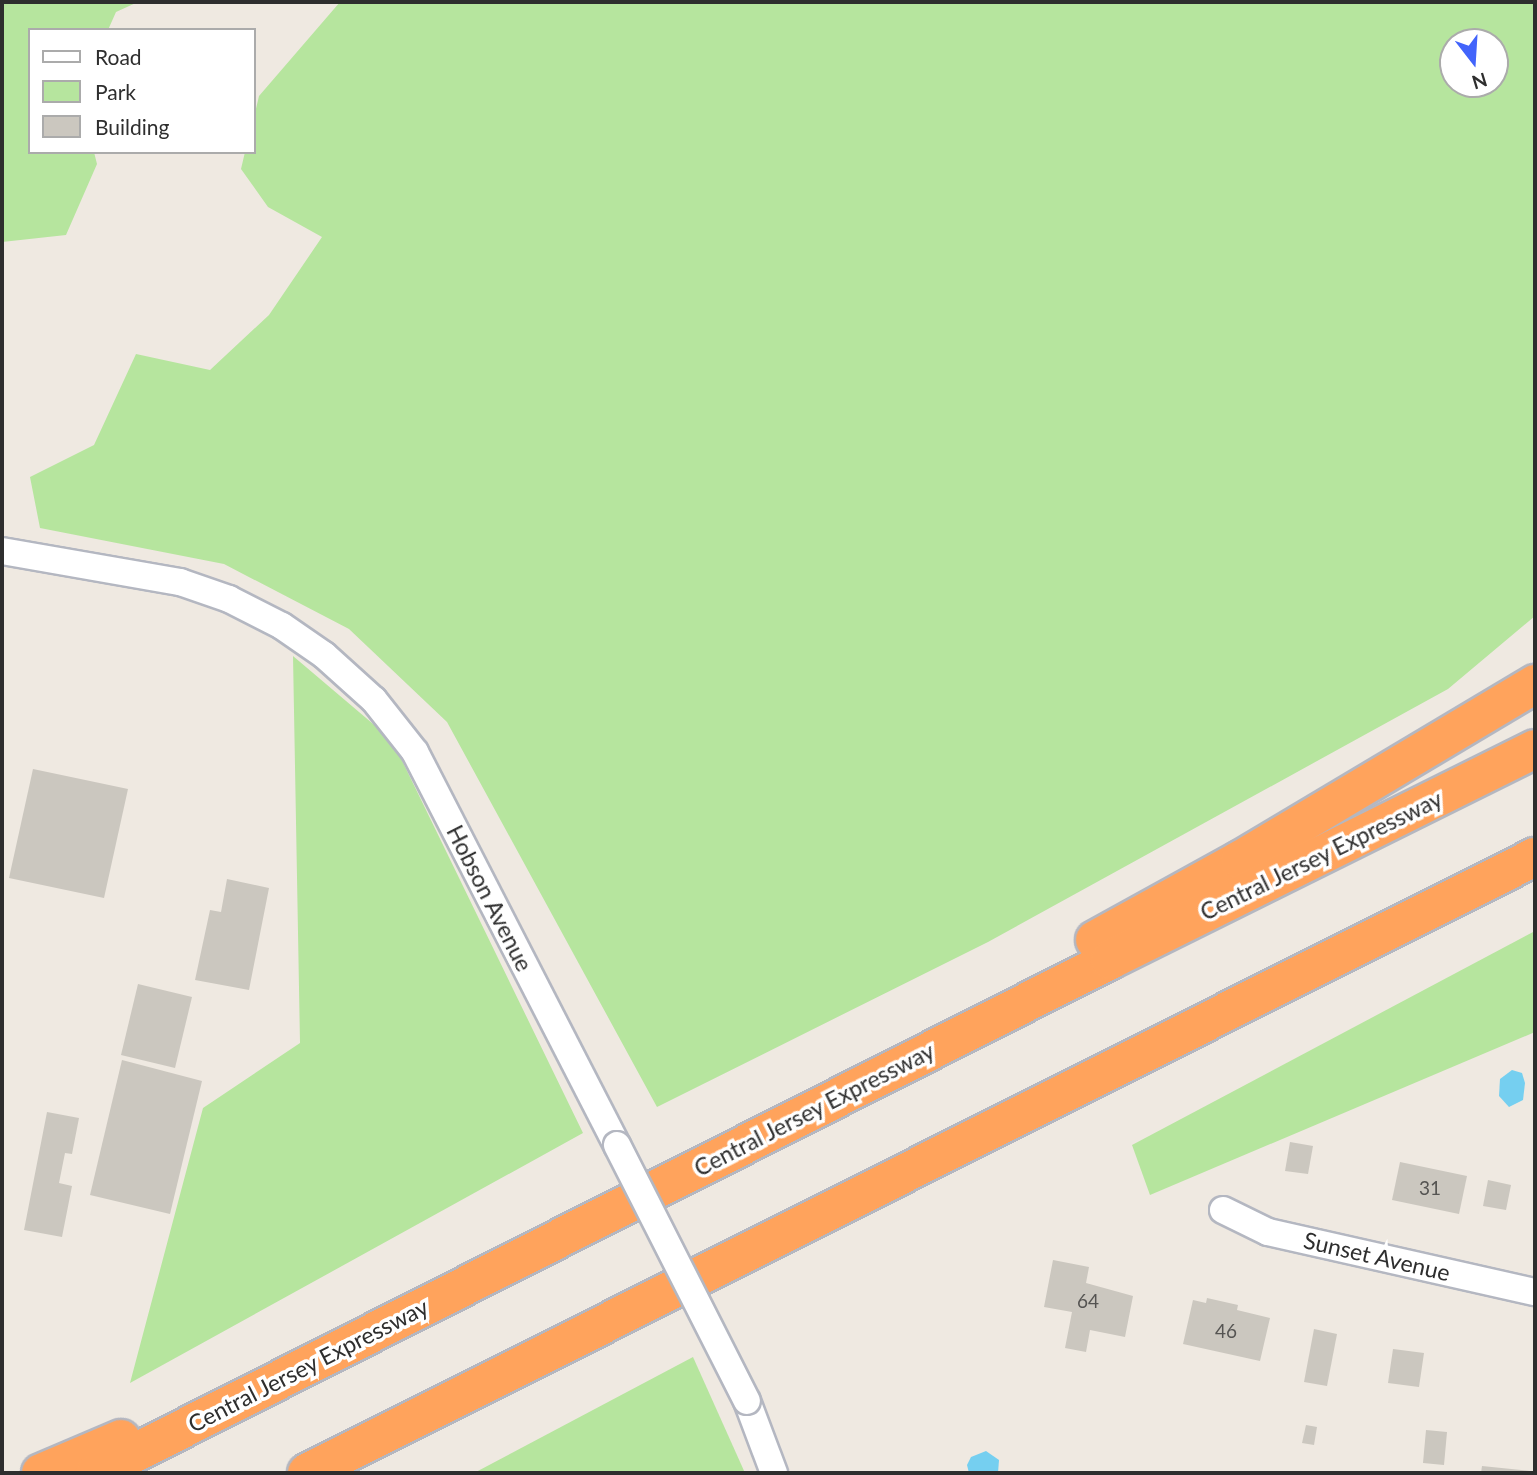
<!DOCTYPE html>
<html>
<head>
<meta charset="utf-8">
<style>
  body { margin:0 }
  #map { position:relative; width:1537px; height:1475px; overflow:hidden; background:#efe9e1; font-family:Lato,sans-serif }
  div>[style] { position:absolute }
  .green>* { inset:0; background:#b6e59e }
  .water>* { inset:0; background:#75cff0 }
  .building>* { inset:0; background:#cbc7bf }
  .roads { filter:drop-shadow(2px 0 #b4b7c1) drop-shadow(-2px 0 #b4b7c1) drop-shadow(0 2px #b4b7c1) drop-shadow(0 -2px #b4b7c1) }
  .street>* { height:26px; margin:-13px; padding:0 13px; transform-origin:13px; border-radius:13px; background:#fff }
  .highway>* { height:38px; margin:-19px; padding:0 19px; transform-origin:19px; border-radius:19px; background:#ffa35c }
  .bridges { filter:drop-shadow(2px 0 #b4b7c1) drop-shadow(-2px 0 #b4b7c1) drop-shadow(0 2px #b4b7c1) drop-shadow(0 -2px #b4b7c1) }
  .street-bridge>* { height:26px; margin:-13px; padding:0 13px; transform-origin:13px; border-radius:13px; background:#fff }
  span { translate:-50% -50%; white-space:nowrap; text-align:center; line-height:1.15; -webkit-text-stroke:7px #fff; paint-order:stroke }
  .number-label { font-size:19px; color:#555452 }
  .number-label span { -webkit-text-stroke-width:0 }
  .street-label { font-size:23px; color:#2e2e2e }
  .frame { position:absolute; inset:0; border:4px solid #2e2e2e; pointer-events:none }
  .legend { position:absolute; left:28px; top:28px; width:228px; height:126px; box-sizing:border-box; background:#fff; border:2px solid #ababab; margin:0; padding:9px 12px; list-style:none; font-size:21px; color:#2e2e2e }
  .legend li { display:flex; align-items:center; gap:14px; height:35px }
  .legend b { width:35px; border:2px solid #ababab }
  .north { position:absolute; left:1439px; top:28px; width:70px; height:70px; box-sizing:border-box; background:#fff; border:2px solid #ababab; border-radius:50%; rotate:163deg; font-size:19px; font-weight:700; line-height:28px; text-align:center; color:#2e2e2e }
  .north::after { content:''; display:block; margin:auto; width:24px; height:32px; background:#4264fb; clip-path:polygon(50% 0,100% 100%,50% 72%,0 100%) }
</style>
</head>
<body>
<div id="map">
  <div class="green">
    <div style="clip-path:polygon(2px 2px,138px 2px,116px 12px,108px 30px,30px 30px,30px 152px,94px 152px,97px 164px,66px 235px,2px 242px)"></div>
    <div style="clip-path:polygon(evenodd,340px 2px,1535px 2px,1535px 616px,1448px 689px,988px 942px,657px 1107px,447px 722px,349px 629px,224px 564px,40px 528px,30px 477px,94px 445px,136px 354px,210px 370px,269px 315px,322px 237px,268px 207px,241px 169px,245px 152px,254px 152px,254px 117px,259px 96px,340px 2px,1495px 42px,1495px 84px,1453px 84px,1453px 42px,1495px 42px)"></div>
    <div style="clip-path:polygon(293px 656px,392px 740px,583px 1133px,130px 1383px,203px 1108px,300px 1043px)"></div>
    <div style="clip-path:polygon(1535px 931px,1535px 1032px,1150px 1195px,1132px 1145px)"></div>
    <div style="clip-path:polygon(693px 1357px,745px 1473px,474px 1473px)"></div>
  </div>
  <div class="water">
    <div style="clip-path:polygon(1512px 1070px,1522px 1073px,1525px 1083px,1523px 1100px,1509px 1107px,1499px 1096px,1500px 1079px)"></div>
    <div style="clip-path:polygon(986px 1451px,999px 1460px,998px 1473px,969px 1473px,967px 1465px,971px 1457px)"></div>
  </div>
  <div class="building">
    <div style="clip-path:polygon(33px 769px,128px 789px,104px 898px,9px 878px)"></div>
    <div style="clip-path:polygon(227px 879px,269px 888px,249px 990px,195px 980px,210px 910px,221px 912px)"></div>
    <div style="clip-path:polygon(138px 984px,192px 997px,175px 1068px,121px 1055px)"></div>
    <div style="clip-path:polygon(122px 1060px,202px 1081px,170px 1214px,90px 1195px)"></div>
    <div style="clip-path:polygon(47px 1112px,79px 1118px,72px 1154px,65px 1153px,59px 1183px,72px 1186px,62px 1237px,24px 1230px)"></div>
    <div style="clip-path:polygon(1290px 1142px,1313px 1146px,1308px 1174px,1285px 1171px)"></div>
    <div style="clip-path:polygon(1400px 1162px,1467px 1176px,1459px 1214px,1392px 1200px)"></div>
    <div style="clip-path:polygon(1488px 1180px,1511px 1185px,1506px 1210px,1483px 1206px)"></div>
    <div style="clip-path:polygon(1053px 1260px,1089px 1267px,1086px 1283px,1133px 1296px,1125px 1337px,1090px 1330px,1086px 1352px,1065px 1348px,1072px 1312px,1044px 1307px)"></div>
    <div style="clip-path:polygon(1207px 1298px,1238px 1305px,1237px 1310px,1270px 1318px,1260px 1361px,1183px 1344px,1193px 1300px,1206px 1303px)"></div>
    <div style="clip-path:polygon(1314px 1329px,1337px 1334px,1327px 1386px,1304px 1382px)"></div>
    <div style="clip-path:polygon(1393px 1349px,1424px 1353px,1419px 1387px,1388px 1383px)"></div>
    <div style="clip-path:polygon(1306px 1425px,1317px 1427px,1314px 1445px,1302px 1443px)"></div>
    <div style="clip-path:polygon(1426px 1430px,1447px 1432px,1444px 1465px,1423px 1463px)"></div>
    <div style="clip-path:polygon(1482px 1466px,1531px 1471px,1531px 1473px,1481px 1473px)"></div>
  </div>
  <div class="roads">
    <div class="street">
      <div style="left:2px;top:551px;width:181px;rotate:9.9deg"></div>
      <div style="left:180px;top:582px;width:52px;rotate:19.1deg"></div>
      <div style="left:229px;top:599px;width:59px;rotate:27deg"></div>
      <div style="left:282px;top:626px;width:51px;rotate:34.6deg"></div>
      <div style="left:324px;top:655px;width:67px;rotate:42deg"></div>
      <div style="left:374px;top:700px;width:66px;rotate:51.7deg"></div>
      <div style="left:415px;top:752px;width:442px;rotate:62.8deg"></div>
      <div style="left:1223px;top:1210px;width:50px;rotate:26.1deg"></div>
      <div style="left:1268px;top:1232px;width:274px;rotate:12.7deg"></div>
      <div style="left:747px;top:1401px;width:77px;rotate:69.4deg"></div>
    </div>
    <div class="highway">
      <div style="left:1095px;top:940px;width:166px;rotate:-28.9deg"></div>
      <div style="left:1240px;top:860px;width:344px;rotate:-30.8deg"></div>
      <div style="left:41px;top:1473px;width:87px;rotate:-23deg"></div>
      <div style="left:95px;top:1473px;width:1137px;rotate:-26.81deg"></div>
      <div style="left:1110px;top:960px;width:474px;rotate:-26.4deg"></div>
      <div style="left:307px;top:1473px;width:1374px;rotate:-26.64deg"></div>
    </div>
  </div>
  <div class="bridges">
    <div class="street-bridge">
      <div style="left:617px;top:1145px;width:287px;rotate:63.1deg"></div>
    </div>
  </div>
  <div class="number-label">
    <span style="left:1430px;top:1188px">31</span>
    <span style="left:1088px;top:1301px">64</span>
    <span style="left:1226px;top:1331px">46</span>
  </div>
  <div class="street-label">
    <span style="left:1321px;top:855px;rotate:-26deg">Central Jersey Expressway</span>
    <span style="left:490px;top:898px;rotate:63deg">Hobson Avenue</span>
    <span style="left:814px;top:1109px;rotate:-27deg">Central Jersey Expressway</span>
    <span style="left:1377px;top:1256px;rotate:13deg">Sunset Avenue</span>
    <span style="left:308px;top:1365px;rotate:-27deg">Central Jersey Expressway</span>
  </div>
  <div class="frame"></div>
  <ul class="legend">
  <li><b style="height:9px;background:#fff"></b>Road</li>
  <li><b style="height:19px;background:#b6e59e"></b>Park</li>
  <li><b style="height:19px;background:#cbc7bf"></b>Building</li>
  </ul>
  <div class="north">N</div>
</div>
</body>
</html>
